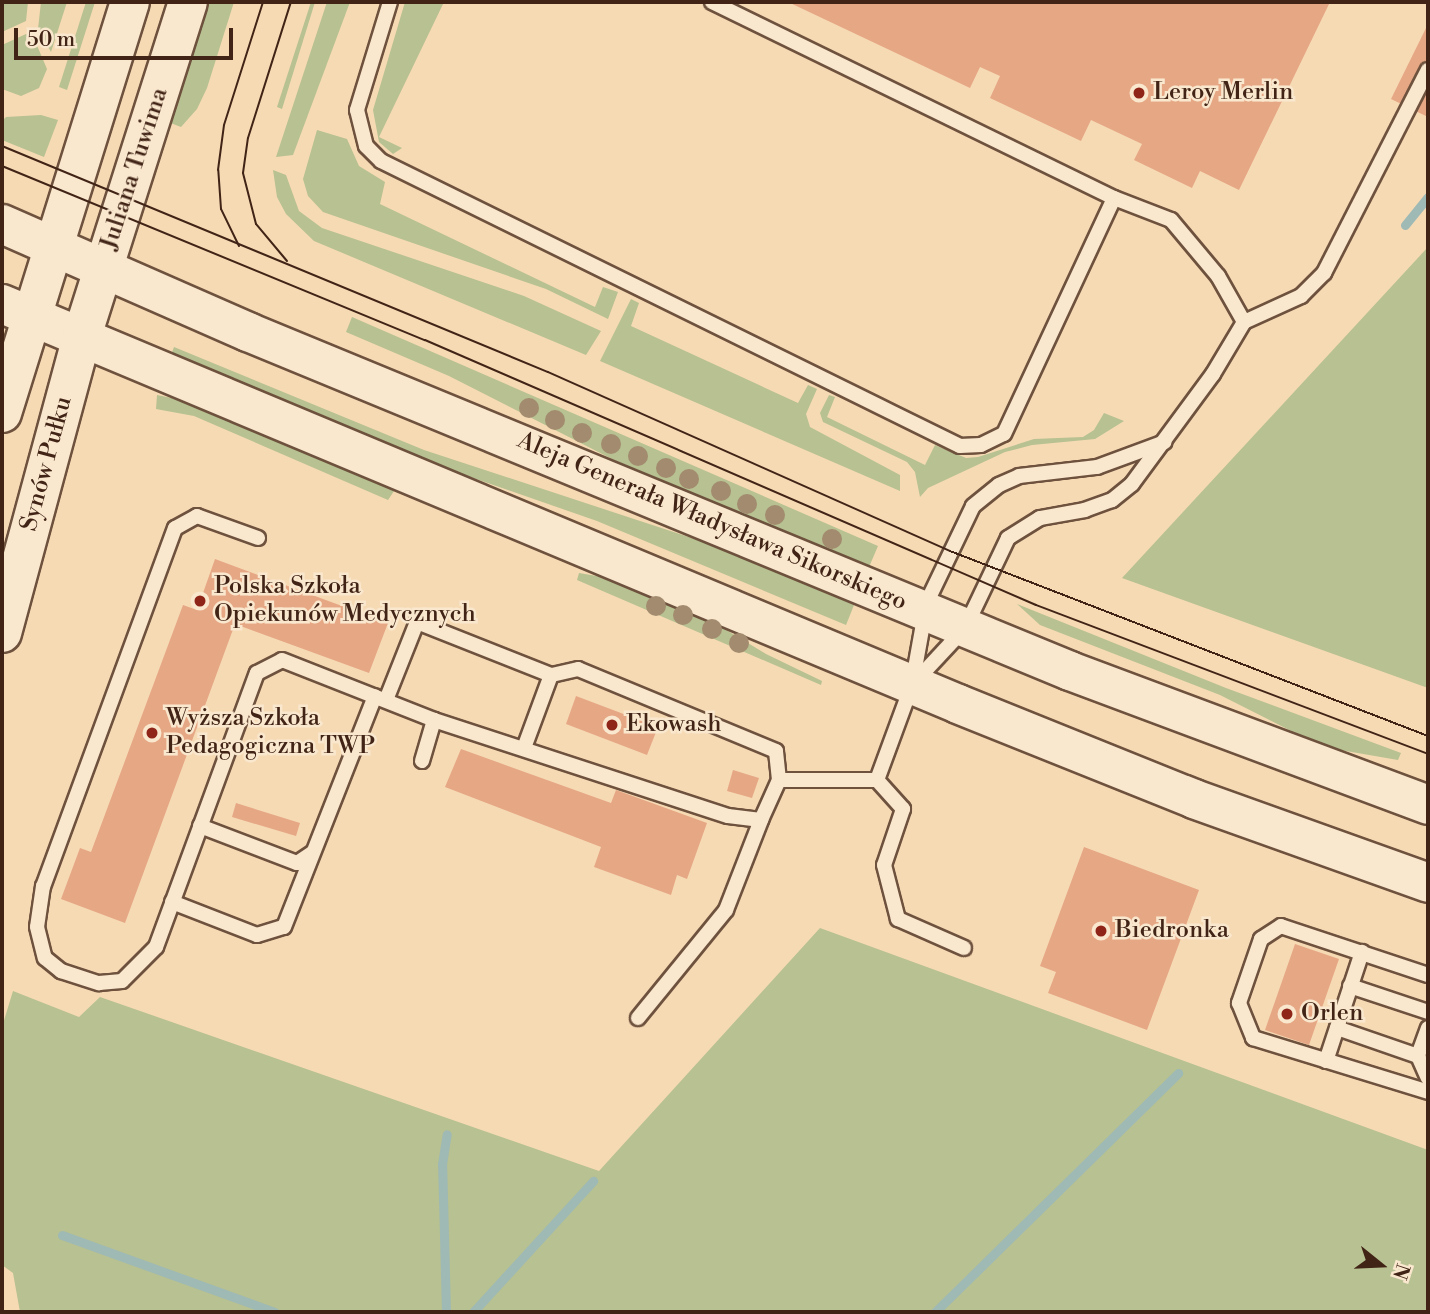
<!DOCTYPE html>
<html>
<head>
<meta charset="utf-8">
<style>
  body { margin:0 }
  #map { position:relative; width:1430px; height:1314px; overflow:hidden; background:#f6dab4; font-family:"Libre Bodoni",serif }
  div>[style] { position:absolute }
  .green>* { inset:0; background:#b7c191 }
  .stream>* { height:9px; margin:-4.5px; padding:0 4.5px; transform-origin:4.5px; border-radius:4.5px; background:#9fb9b5 }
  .building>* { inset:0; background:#e6a785 }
  .roads { filter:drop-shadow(2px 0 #6e523e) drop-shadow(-2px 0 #6e523e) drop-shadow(0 2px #6e523e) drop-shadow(0 -2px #6e523e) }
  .service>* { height:14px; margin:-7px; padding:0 7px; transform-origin:7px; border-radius:7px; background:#f9e7ce }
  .secondary>* { height:38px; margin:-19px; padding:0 19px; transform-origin:19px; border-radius:19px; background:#f9e7ce }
  .tram>* { height:2px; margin:-1px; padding:0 1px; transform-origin:1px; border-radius:1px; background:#412416 }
  .trees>* { width:20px; height:20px; margin:-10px; border-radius:50%; background:#a28b6e }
  .dots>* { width:19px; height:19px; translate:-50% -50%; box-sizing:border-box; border:4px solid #f9e7ce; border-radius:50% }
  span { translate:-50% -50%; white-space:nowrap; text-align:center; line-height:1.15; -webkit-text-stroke:5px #f9e7ce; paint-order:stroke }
  .poi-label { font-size:24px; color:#412416 }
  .left { translate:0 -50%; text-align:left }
  .street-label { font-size:24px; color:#412416 }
  .frame { position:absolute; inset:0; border:4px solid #412416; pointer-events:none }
  .north { position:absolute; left:1346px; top:1230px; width:70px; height:70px; -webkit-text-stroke:5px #f9e7ce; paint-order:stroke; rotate:108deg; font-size:19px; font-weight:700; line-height:28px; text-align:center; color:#412416 }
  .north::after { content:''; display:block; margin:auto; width:24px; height:32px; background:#412416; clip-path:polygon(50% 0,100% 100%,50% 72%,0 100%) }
  .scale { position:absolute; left:14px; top:28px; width:219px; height:32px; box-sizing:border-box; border:4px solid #412416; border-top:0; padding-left:9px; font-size:21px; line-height:24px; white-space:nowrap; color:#412416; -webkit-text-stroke:5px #f9e7ce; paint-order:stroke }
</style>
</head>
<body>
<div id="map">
  <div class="green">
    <div style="clip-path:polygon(2px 2px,28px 2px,26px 21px,2px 32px)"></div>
    <div style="clip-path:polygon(41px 2px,67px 2px,51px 52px,38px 29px)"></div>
    <div style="clip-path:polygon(86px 2px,95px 2px,67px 90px,59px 87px)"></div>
    <div style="clip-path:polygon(207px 2px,234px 2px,207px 88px,197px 109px,181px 127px,168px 122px)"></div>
    <div style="clip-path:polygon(311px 2px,315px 2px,282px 109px,277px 107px)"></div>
    <div style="clip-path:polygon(327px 2px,350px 2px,293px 155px,276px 157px)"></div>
    <div style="clip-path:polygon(405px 2px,444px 2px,379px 137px,402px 148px,393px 154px,379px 142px,373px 110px)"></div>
    <div style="clip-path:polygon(26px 34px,33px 36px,47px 69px,39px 88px,21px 96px,2px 89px,2px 45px)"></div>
    <div style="clip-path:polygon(41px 115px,58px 120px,44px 157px,2px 140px,2px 121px,6px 117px)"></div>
    <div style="clip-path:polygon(317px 130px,347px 139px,359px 166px,385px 182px,380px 204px,595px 307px,603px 287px,618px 292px,608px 319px,546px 289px,323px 212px,308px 196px,303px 179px)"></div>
    <div style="clip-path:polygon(273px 170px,286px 175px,299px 211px,322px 228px,524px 296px,601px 331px,586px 355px,314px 241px,286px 214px,277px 197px)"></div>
    <div style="clip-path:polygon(1428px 247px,1428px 688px,1122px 578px)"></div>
    <div style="clip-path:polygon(631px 299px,639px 303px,631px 326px,798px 403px,808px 385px,817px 389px,806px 414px,810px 427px,900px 475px,900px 491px,600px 361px)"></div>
    <div style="clip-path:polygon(352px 317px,878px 546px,869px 567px,614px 460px,449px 376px,346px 332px)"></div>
    <div style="clip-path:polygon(174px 347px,424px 450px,765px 562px,856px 600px,846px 625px,597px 521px,436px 465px,171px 355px)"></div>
    <div style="clip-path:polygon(157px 395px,191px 402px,394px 491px,388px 500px,194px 416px,156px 409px)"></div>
    <div style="clip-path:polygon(829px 395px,835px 397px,827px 417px,925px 465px,935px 445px,966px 458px,978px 457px,1034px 439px,1083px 437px,1094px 430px,1104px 413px,1124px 421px,1095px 439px,1032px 445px,1005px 452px,928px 488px,920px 497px,915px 472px,907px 462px,823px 422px,820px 413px)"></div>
    <div style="clip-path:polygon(579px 573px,608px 578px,708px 619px,766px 654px,822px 681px,821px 685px,577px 580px)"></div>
    <div style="clip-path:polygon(1017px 604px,1226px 688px,1401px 753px,1398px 760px,1323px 747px,1220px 695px,1040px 625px)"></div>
    <div style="clip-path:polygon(820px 928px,1428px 1150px,1428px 1312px,20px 1312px,13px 1273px,2px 1265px,2px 1027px,13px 991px,79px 1017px,100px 997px,599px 1171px)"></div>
  </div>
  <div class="stream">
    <div style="left:1405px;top:225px;width:36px;rotate:-51deg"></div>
    <div style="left:62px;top:1235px;width:226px;rotate:19.9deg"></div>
    <div style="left:446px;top:1312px;width:148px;rotate:-91.5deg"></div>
    <div style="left:442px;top:1164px;width:30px;rotate:-81deg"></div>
    <div style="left:473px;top:1312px;width:178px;rotate:-47.5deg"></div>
    <div style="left:935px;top:1312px;width:341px;rotate:-44.5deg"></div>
  </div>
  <div class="building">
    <div style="clip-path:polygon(788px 2px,1330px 2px,1239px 190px,1200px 171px,1192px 188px,1134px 160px,1142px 144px,1091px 120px,1081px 141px,990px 98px,1000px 76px,980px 67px,970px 88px)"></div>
    <div style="clip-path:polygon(1428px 24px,1428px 117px,1391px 99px)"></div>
    <div style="clip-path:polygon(215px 559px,388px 623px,369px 673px,235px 624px,125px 923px,61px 899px,80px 848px,91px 852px,183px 605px,197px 610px)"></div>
    <div style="clip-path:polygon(576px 696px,658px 727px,647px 755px,566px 724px)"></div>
    <div style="clip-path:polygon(461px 749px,611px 803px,616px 790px,707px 823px,687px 879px,677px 875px,671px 895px,594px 867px,601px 847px,445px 787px)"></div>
    <div style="clip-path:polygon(733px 770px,759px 778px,752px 798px,727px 791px)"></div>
    <div style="clip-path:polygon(236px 803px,300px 823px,296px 836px,232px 817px)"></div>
    <div style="clip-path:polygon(1084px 847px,1199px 890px,1147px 1030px,1048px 993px,1056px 972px,1040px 966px)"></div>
    <div style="clip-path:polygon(1295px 944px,1339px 959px,1309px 1045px,1265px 1030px)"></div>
  </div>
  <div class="roads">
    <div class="service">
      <div style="left:390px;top:2px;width:113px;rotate:107deg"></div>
      <div style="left:357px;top:110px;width:37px;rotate:76deg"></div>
      <div style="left:366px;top:146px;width:21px;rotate:45deg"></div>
      <div style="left:381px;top:161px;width:645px;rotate:26.21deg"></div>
      <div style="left:960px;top:446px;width:21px;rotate:-3deg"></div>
      <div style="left:981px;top:445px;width:25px;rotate:-26deg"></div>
      <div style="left:1004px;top:434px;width:260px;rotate:-65deg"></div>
      <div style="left:712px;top:2px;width:447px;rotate:26deg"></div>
      <div style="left:1114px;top:198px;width:61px;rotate:21.1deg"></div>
      <div style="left:1171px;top:220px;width:73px;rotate:50deg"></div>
      <div style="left:1218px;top:276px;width:53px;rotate:60.5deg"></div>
      <div style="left:1244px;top:322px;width:61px;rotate:120.8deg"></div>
      <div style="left:1213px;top:374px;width:137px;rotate:126.4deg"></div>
      <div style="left:1132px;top:484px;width:26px;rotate:141deg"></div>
      <div style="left:1112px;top:500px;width:29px;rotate:160deg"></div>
      <div style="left:1085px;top:510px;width:46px;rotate:169.9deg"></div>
      <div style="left:1040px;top:518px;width:38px;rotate:148deg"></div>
      <div style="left:1008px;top:538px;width:100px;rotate:115.5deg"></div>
      <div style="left:965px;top:628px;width:76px;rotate:132.9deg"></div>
      <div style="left:1244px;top:322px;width:63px;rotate:-24.5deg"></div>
      <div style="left:1301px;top:296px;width:33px;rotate:-45deg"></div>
      <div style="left:1324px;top:273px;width:228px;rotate:-62.9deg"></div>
      <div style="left:258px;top:538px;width:65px;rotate:-160.2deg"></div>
      <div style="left:197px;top:516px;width:25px;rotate:151deg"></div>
      <div style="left:175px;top:528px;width:382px;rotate:110.2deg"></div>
      <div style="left:43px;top:886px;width:41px;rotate:98.3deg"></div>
      <div style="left:37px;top:927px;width:32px;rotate:76deg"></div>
      <div style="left:45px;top:958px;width:21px;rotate:39deg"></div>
      <div style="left:61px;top:971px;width:40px;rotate:18deg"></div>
      <div style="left:99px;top:983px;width:23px;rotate:-5deg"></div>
      <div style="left:122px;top:981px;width:48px;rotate:-45deg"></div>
      <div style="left:156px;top:947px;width:292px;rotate:-69.8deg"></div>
      <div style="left:257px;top:673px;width:28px;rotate:-27deg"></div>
      <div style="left:282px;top:660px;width:163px;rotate:21.5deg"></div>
      <div style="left:434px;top:720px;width:309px;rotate:18.1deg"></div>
      <div style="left:728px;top:816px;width:33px;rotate:7deg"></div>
      <div style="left:761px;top:820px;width:44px;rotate:-65.8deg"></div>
      <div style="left:779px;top:780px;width:29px;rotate:-96deg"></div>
      <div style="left:776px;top:751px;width:214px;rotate:-157.5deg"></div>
      <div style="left:578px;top:669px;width:28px;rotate:167deg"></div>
      <div style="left:551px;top:675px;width:78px;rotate:110.3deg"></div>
      <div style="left:386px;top:700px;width:84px;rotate:-68.3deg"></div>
      <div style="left:417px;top:622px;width:144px;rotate:21.6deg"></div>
      <div style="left:422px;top:761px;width:43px;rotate:-73.7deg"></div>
      <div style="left:779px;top:780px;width:98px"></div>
      <div style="left:877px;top:780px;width:101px;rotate:-69.8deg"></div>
      <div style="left:912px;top:685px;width:84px;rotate:-79.8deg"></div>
      <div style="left:927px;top:602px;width:106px;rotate:-64.4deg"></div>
      <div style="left:973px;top:506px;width:33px;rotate:-39deg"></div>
      <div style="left:999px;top:485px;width:22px;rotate:-24deg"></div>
      <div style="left:1019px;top:476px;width:79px;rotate:-6.6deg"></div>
      <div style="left:1097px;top:467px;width:72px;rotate:-20.2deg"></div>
      <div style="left:877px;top:780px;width:39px;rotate:48deg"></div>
      <div style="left:903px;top:809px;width:59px;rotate:108.7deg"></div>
      <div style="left:884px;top:865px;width:56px;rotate:75.5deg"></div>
      <div style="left:898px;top:919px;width:72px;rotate:23.7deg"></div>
      <div style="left:200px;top:826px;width:104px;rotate:20.9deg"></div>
      <div style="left:297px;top:863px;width:18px;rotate:-34deg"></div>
      <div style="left:172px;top:902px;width:91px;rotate:21.2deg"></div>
      <div style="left:257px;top:935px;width:28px;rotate:-17deg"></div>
      <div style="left:284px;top:927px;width:248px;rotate:-68.5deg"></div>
      <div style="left:1428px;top:975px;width:155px;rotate:-161.6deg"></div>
      <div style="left:1281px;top:926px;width:24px;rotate:147deg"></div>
      <div style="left:1261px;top:939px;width:68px;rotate:109deg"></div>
      <div style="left:1239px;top:1003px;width:38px;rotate:68deg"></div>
      <div style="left:1253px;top:1038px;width:183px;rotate:17.1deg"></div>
      <div style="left:1350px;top:986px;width:82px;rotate:18.4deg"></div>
      <div style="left:638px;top:1018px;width:139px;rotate:-50.8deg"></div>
      <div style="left:726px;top:910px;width:97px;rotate:-68.7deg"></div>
      <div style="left:1337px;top:1028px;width:86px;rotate:19.1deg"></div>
      <div style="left:1428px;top:1028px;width:30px;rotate:110deg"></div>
      <div style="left:1418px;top:1056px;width:24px;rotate:66deg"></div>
      <div style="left:1326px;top:1061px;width:115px;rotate:-71.7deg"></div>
    </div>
    <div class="secondary">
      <div style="left:2px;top:224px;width:269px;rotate:23.7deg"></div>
      <div style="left:248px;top:332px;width:889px;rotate:22.41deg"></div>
      <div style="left:1070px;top:671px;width:382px;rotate:20.5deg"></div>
      <div style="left:2px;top:304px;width:1036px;rotate:22.7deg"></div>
      <div style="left:958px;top:704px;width:254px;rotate:21.9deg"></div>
      <div style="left:1194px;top:799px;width:249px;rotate:19.7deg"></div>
      <div style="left:2px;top:413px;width:430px;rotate:-72.7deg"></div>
      <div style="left:2px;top:633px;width:308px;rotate:-74.9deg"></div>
      <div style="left:82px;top:336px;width:350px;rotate:-72.4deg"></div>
    </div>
  </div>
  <div class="tram">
    <div style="left:2px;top:146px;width:591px;rotate:22.49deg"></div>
    <div style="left:548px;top:372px;width:440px;rotate:24deg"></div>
    <div style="left:950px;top:551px;width:513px;rotate:21.16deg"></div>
    <div style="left:2px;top:166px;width:457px;rotate:22.4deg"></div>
    <div style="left:425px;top:340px;width:666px;rotate:23.45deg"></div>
    <div style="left:1036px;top:605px;width:419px;rotate:20.8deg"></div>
    <div style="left:239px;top:246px;width:41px;rotate:-115.9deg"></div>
    <div style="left:221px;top:209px;width:39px;rotate:-94deg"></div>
    <div style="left:218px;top:170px;width:45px;rotate:-82.4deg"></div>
    <div style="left:224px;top:125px;width:129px;rotate:-72.4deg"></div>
    <div style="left:287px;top:261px;width:48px;rotate:-130deg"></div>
    <div style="left:256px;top:224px;width:53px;rotate:-104.3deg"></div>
    <div style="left:243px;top:173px;width:35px;rotate:-82deg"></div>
    <div style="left:248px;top:138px;width:143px;rotate:-72.5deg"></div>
  </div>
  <div class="trees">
    <div style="left:529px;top:408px"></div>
    <div style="left:555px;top:420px"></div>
    <div style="left:582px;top:433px"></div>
    <div style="left:611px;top:444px"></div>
    <div style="left:638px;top:456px"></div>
    <div style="left:666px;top:468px"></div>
    <div style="left:689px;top:479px"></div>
    <div style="left:721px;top:491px"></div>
    <div style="left:747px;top:504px"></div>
    <div style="left:775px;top:515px"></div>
    <div style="left:832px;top:539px"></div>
    <div style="left:656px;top:606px"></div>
    <div style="left:683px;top:615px"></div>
    <div style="left:712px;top:629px"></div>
    <div style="left:739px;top:643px"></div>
  </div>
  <div class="dots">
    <div style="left:1139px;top:93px;background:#8f2418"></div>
    <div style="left:200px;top:601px;background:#8f2418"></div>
    <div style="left:612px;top:725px;background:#8f2418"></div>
    <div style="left:152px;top:733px;background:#8f2418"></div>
    <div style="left:1101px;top:931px;background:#8f2418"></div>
    <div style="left:1287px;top:1014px;background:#8f2418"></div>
  </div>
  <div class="poi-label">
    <span class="left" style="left:1153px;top:93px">Leroy Merlin</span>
    <span class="left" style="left:214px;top:601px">Polska Szkoła<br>Opiekunów Medycznych</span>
    <span class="left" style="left:166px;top:733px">Wyższa Szkoła<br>Pedagogiczna TWP</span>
    <span class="left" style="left:626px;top:725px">Ekowash</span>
    <span class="left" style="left:1115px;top:931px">Biedronka</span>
    <span class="left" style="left:1301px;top:1014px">Orlen</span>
  </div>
  <div class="street-label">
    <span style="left:135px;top:169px;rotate:-72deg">Juliana Tuwima</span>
    <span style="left:47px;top:464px;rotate:-75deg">Synów Pułku</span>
    <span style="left:712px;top:522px;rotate:23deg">Aleja Generała Władysława Sikorskiego</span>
  </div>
  <div class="frame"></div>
  <div class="north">N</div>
  <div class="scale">50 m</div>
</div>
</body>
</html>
